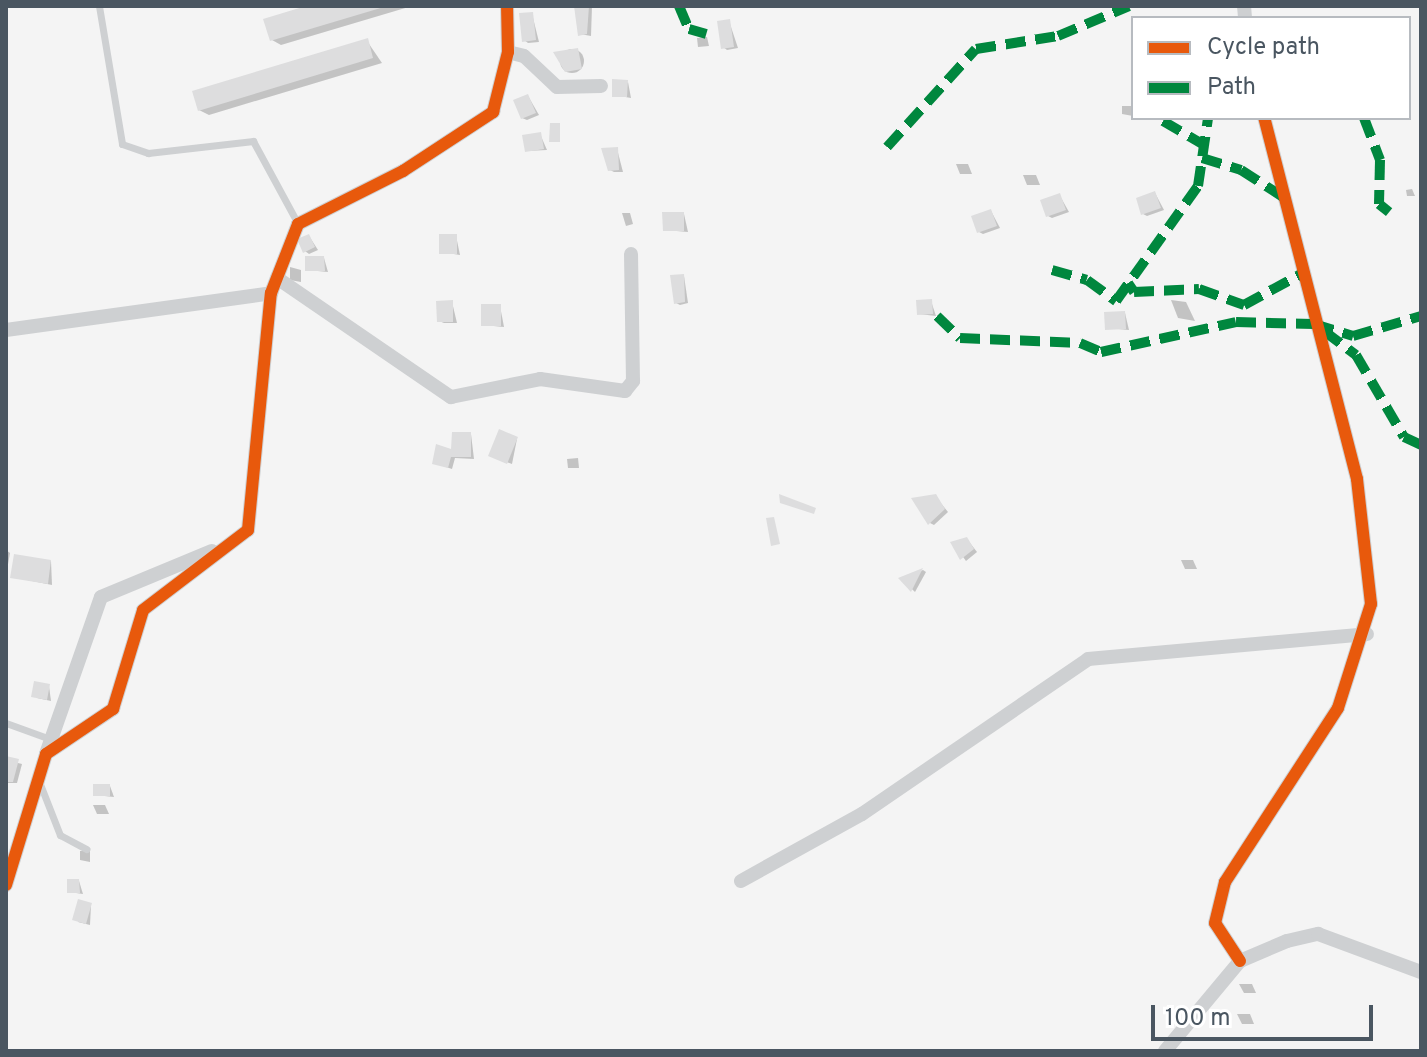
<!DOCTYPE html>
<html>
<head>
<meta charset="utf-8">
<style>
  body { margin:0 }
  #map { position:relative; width:1427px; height:1057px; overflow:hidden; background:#f4f4f4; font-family:Overpass,sans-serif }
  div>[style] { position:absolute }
  .shadow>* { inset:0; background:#0003 }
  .round { border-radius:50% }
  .building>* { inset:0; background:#ddddde }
  .service>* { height:7px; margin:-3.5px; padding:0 3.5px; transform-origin:3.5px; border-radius:3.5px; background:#ced0d2 }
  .minor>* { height:14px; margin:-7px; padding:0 7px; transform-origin:7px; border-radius:7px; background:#ced0d2 }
  .quiet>* { height:10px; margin-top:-5px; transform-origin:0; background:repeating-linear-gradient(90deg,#00873e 0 20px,transparent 0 30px) }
  .cycleway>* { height:12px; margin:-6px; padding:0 6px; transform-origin:6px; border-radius:6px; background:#e8590c }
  span { translate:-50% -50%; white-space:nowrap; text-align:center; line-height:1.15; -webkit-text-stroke:6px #fff; paint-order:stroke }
  .frame { position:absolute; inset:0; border:8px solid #4a5661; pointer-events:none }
  .legend { position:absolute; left:1131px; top:16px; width:280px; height:104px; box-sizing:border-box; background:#fff; border:2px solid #b7bbc0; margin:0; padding:10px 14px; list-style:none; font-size:24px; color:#4a5661 }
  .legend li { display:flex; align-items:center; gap:16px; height:40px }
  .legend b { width:40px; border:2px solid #b7bbc0 }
  .scale { position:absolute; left:1151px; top:1005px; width:222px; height:36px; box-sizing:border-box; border:4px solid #4a5661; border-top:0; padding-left:10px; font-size:24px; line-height:28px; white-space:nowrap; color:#4a5661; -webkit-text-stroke:6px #fff; paint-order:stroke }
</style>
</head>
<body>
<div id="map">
  <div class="shadow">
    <div style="clip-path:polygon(313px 6px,412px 6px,281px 45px,272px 40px)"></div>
    <div style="clip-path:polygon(576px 6px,592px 6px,591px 36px,580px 34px)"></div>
    <div style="clip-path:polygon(532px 14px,539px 42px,528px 43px,524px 40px)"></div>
    <div style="clip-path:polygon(729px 21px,738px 48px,727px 50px,723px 47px)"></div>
    <div style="clip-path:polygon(707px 37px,709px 46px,698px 47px,697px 38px)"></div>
    <div style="clip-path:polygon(367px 41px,382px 63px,209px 115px,199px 110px)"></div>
    <div class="round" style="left:560px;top:49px;width:24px;height:24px"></div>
    <div style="clip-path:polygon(628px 82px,631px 98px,614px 95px)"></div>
    <div style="clip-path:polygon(528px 96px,539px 115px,527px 120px,522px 118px)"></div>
    <div style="clip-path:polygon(1122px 106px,1133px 106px,1133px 116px,1122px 114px)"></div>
    <div style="clip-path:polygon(540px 134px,547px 150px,526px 151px)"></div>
    <div style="clip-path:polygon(617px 149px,623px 172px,614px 172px,610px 170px)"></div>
    <div style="clip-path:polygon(956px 164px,968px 164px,972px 174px,960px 174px)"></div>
    <div style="clip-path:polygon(1023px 175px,1036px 175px,1040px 185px,1027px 185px)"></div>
    <div style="clip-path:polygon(1412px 189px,1415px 196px,1407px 196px,1406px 190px)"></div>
    <div style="clip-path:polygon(1155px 193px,1164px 210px,1147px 216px,1143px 214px)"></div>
    <div style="clip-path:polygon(1060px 196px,1069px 212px,1052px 218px,1048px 216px)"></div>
    <div style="clip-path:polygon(991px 211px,1000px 228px,983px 234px,979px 232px)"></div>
    <div style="clip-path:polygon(622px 213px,630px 213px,633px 224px,626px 226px)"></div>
    <div style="clip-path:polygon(684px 214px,688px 232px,665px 230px)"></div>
    <div style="clip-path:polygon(309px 236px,318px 250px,309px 254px,305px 251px)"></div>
    <div style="clip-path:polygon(456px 236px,460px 255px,441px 252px)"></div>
    <div style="clip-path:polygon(324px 258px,328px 272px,307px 270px)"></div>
    <div style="clip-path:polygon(290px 267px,301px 270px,301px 282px,290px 280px)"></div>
    <div style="clip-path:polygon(684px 276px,688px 303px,680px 305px,676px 303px)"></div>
    <div style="clip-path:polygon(1171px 300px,1186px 302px,1195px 321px,1178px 318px)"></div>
    <div style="clip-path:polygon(931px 301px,936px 316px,919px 314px)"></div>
    <div style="clip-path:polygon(452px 302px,457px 323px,444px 323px,439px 321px)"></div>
    <div style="clip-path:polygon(500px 306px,504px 327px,483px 325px)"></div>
    <div style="clip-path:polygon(1125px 313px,1129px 330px,1107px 328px)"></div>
    <div style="clip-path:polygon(471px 434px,474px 459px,455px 458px,452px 469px,434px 463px)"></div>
    <div style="clip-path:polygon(517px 439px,512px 464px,495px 458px)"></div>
    <div style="clip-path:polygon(578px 458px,579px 468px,568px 468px,567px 459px)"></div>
    <div style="clip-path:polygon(935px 496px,948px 512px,934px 525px,930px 523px)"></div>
    <div style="clip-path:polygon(967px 539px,977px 552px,966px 561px,953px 543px)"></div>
    <div style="clip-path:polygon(6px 550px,10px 553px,6px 576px)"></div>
    <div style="clip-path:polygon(1181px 560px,1193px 560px,1197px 569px,1185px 569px)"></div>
    <div style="clip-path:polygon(51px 561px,52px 585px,12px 577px)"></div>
    <div style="clip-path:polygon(926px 572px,915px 592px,901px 579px,923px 570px)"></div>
    <div style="clip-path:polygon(49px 686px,51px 701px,37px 698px)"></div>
    <div style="clip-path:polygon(6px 760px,22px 764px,17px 783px,6px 783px)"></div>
    <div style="clip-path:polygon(110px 786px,114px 797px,95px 795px)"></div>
    <div style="clip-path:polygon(93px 805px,105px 805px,109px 814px,97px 814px)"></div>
    <div style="clip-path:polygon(80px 851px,90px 851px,90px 862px,80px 860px)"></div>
    <div style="clip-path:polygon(79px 881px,83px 894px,69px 892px)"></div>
    <div style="clip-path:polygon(91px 905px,90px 925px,78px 922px)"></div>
    <div style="clip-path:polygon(1239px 984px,1252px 984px,1256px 993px,1244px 993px)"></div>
    <div style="clip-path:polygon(1237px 1014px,1250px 1014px,1254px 1024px,1242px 1024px)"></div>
  </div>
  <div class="building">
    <div style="clip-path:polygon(306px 6px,384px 6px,384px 7px,270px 41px,263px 19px)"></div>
    <div style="clip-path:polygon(574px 6px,589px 6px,587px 34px,578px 36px)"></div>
    <div style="clip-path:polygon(533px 12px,536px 40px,522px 42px,519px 13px)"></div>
    <div style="clip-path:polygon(730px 19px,734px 47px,721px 49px,717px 21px)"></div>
    <div style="clip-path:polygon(368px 38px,373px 58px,198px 111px,192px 91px)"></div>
    <div style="clip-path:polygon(578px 48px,582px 69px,565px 72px,553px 52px)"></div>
    <div style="clip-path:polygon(612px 79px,628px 80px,627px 97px,612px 97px)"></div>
    <div style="clip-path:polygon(528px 94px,536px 113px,521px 119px,513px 100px)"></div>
    <div style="clip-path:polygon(550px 123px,560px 123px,560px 142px,549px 142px)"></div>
    <div style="clip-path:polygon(541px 132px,544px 149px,525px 152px,522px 135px)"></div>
    <div style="clip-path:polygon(618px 147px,619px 170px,608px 171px,601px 148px)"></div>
    <div style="clip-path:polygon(1155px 191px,1161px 208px,1141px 215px,1136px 198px)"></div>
    <div style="clip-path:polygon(1060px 193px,1066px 210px,1046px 217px,1040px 200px)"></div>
    <div style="clip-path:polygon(991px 209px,997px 226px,977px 233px,971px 216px)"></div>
    <div style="clip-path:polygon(662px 212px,684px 212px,684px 231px,663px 231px)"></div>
    <div style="clip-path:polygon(309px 234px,315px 247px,303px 253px,297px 239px)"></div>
    <div style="clip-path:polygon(439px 234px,457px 234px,457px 254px,439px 254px)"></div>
    <div style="clip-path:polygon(305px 256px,324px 256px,325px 271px,305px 271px)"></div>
    <div style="clip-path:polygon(684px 274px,685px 302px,674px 304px,670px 275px)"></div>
    <div style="clip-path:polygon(932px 299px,933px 314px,917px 315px,916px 300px)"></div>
    <div style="clip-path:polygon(453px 300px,453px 322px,437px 322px,436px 301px)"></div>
    <div style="clip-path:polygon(481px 304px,501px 304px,501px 326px,481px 326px)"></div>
    <div style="clip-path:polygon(1125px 311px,1126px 329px,1105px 330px,1104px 312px)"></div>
    <div style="clip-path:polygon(499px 429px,518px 437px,507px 464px,488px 456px)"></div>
    <div style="clip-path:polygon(452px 432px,471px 432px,471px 457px,451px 457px,448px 468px,432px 464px,436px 444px,451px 449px)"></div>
    <div style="clip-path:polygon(779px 494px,816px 508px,814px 514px,780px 503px)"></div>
    <div style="clip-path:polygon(936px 494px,945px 509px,928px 525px,911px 498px)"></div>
    <div style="clip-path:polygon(774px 517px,780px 544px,771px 546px,766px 518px)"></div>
    <div style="clip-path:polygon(967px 537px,974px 549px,960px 560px,950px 542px)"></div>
    <div style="clip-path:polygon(14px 554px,51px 560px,48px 584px,10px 578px)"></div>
    <div style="clip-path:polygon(923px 568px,911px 592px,898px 578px)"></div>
    <div style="clip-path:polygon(34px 681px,50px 684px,47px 700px,31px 697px)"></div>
    <div style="clip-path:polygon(6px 756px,19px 759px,13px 782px,6px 782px)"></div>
    <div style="clip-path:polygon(93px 784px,110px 784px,110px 796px,93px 796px)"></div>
    <div style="clip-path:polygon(67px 879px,79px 879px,80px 893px,67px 893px)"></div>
    <div style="clip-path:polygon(78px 899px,92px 903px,86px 924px,72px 920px)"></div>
  </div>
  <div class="service">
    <div style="left:99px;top:6px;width:140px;rotate:80.5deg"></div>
    <div style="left:122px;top:144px;width:28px;rotate:19deg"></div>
    <div style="left:148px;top:153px;width:106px;rotate:-6.5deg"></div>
    <div style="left:253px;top:141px;width:94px;rotate:61.5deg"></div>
    <div style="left:6px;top:723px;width:47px;rotate:20deg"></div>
    <div style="left:40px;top:784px;width:55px;rotate:68.6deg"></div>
    <div style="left:60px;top:835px;width:30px;rotate:28deg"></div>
  </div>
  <div class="minor">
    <div style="left:1244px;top:6px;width:12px;rotate:85deg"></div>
    <div style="left:508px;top:52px;width:16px;rotate:14deg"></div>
    <div style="left:524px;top:56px;width:45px;rotate:43.2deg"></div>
    <div style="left:557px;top:87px;width:44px;rotate:-1.3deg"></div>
    <div style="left:277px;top:278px;width:211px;rotate:34.4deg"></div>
    <div style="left:451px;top:397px;width:91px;rotate:-11.4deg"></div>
    <div style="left:540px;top:379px;width:86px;rotate:8deg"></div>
    <div style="left:625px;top:391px;width:13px;rotate:-51deg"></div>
    <div style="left:633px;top:381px;width:127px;rotate:-90.9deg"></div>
    <div style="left:6px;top:330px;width:268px;rotate:-7.9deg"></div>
    <div style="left:46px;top:754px;width:166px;rotate:-70.7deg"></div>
    <div style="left:101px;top:597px;width:120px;rotate:-22.5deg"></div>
    <div style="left:741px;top:881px;width:138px;rotate:-29deg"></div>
    <div style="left:862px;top:814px;width:274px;rotate:-34.4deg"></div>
    <div style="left:1088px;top:659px;width:280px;rotate:-5.1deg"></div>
    <div style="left:6px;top:885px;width:137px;rotate:-73deg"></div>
    <div style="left:46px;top:754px;width:81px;rotate:-33.9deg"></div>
    <div style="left:113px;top:709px;width:103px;rotate:-73.1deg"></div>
    <div style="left:143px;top:610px;width:132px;rotate:-37.3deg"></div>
    <div style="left:248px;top:530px;width:238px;rotate:-84.5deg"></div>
    <div style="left:271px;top:293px;width:74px;rotate:-68.6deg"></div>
    <div style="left:298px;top:224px;width:118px;rotate:-26.8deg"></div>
    <div style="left:403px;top:171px;width:108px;rotate:-33.2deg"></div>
    <div style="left:493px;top:112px;width:62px;rotate:-76deg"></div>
    <div style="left:508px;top:52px;width:46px;rotate:-91.2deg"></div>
    <div style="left:1240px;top:961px;width:45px;rotate:-123.3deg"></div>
    <div style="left:1215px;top:923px;width:42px;rotate:-76.3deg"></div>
    <div style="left:1225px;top:882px;width:207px;rotate:-57deg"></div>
    <div style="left:1338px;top:708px;width:109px;rotate:-72.4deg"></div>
    <div style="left:1371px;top:604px;width:126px;rotate:-96.4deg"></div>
    <div style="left:1357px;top:479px;width:373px;rotate:-104.4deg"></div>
    <div style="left:1165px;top:1051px;width:117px;rotate:-50.2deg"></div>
    <div style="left:1240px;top:961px;width:51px;rotate:-23.1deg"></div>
    <div style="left:1287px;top:941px;width:32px;rotate:-13deg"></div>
    <div style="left:1318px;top:934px;width:110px;rotate:20.3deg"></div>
  </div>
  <div class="quiet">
    <div style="left:679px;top:6px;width:25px;rotate:67deg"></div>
    <div style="left:689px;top:29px;width:18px;rotate:16deg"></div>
    <div style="left:1364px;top:118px;width:45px;rotate:69.1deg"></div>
    <div style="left:1380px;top:160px;width:44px;rotate:91.3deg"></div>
    <div style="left:1379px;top:204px;width:13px;rotate:39deg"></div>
    <div style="left:1163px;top:121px;width:48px;rotate:30.3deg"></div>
    <div style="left:887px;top:147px;width:132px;rotate:-47.8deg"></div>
    <div style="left:976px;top:49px;width:83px;rotate:-9deg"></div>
    <div style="left:1058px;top:36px;width:77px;rotate:-22.9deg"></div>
    <div style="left:1202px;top:158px;width:41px;rotate:17.1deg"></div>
    <div style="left:1241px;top:170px;width:50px;rotate:32.7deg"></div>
    <div style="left:1052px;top:270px;width:36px;rotate:16deg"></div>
    <div style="left:1087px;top:280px;width:36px;rotate:36deg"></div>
    <div style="left:1116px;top:301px;width:141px;rotate:-54.5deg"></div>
    <div style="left:1198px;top:186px;width:69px;rotate:-81.6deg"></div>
    <div style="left:1128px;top:283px;width:11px;rotate:56deg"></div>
    <div style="left:1134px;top:292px;width:65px;rotate:-2.6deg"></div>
    <div style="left:1199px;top:289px;width:48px;rotate:19.6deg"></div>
    <div style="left:1244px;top:305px;width:65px;rotate:-28.5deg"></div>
    <div style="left:937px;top:316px;width:32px;rotate:44deg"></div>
    <div style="left:960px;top:338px;width:120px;rotate:2.4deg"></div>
    <div style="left:1080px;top:343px;width:23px;rotate:23deg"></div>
    <div style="left:1101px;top:352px;width:138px;rotate:-12.5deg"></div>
    <div style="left:1236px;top:322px;width:78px;rotate:1.5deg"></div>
    <div style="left:1314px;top:324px;width:41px;rotate:17.1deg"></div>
    <div style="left:1353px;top:336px;width:71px;rotate:-16.4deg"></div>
    <div style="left:1324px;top:331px;width:40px;rotate:37deg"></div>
    <div style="left:1356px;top:355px;width:95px;rotate:59.7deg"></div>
    <div style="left:1404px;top:437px;width:19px;rotate:25deg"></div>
  </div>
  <div class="cycleway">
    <div style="left:6px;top:885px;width:137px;rotate:-73deg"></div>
    <div style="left:46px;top:754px;width:81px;rotate:-33.9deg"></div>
    <div style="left:113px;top:709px;width:103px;rotate:-73.1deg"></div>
    <div style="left:143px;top:610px;width:132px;rotate:-37.3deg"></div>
    <div style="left:248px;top:530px;width:238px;rotate:-84.5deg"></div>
    <div style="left:271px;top:293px;width:74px;rotate:-68.6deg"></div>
    <div style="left:298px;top:224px;width:118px;rotate:-26.8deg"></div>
    <div style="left:403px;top:171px;width:108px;rotate:-33.2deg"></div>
    <div style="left:493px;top:112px;width:62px;rotate:-76deg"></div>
    <div style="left:508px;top:52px;width:46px;rotate:-91.2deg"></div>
    <div style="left:1240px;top:961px;width:45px;rotate:-123.3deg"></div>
    <div style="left:1215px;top:923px;width:42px;rotate:-76.3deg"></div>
    <div style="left:1225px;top:882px;width:207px;rotate:-57deg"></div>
    <div style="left:1338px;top:708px;width:109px;rotate:-72.4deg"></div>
    <div style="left:1371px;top:604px;width:126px;rotate:-96.4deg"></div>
    <div style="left:1357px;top:479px;width:373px;rotate:-104.4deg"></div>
  </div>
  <div class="frame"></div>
  <ul class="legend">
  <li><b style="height:10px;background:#e8590c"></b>Cycle path</li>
  <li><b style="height:10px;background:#00873e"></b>Path</li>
  </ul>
  <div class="scale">100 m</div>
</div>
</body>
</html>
